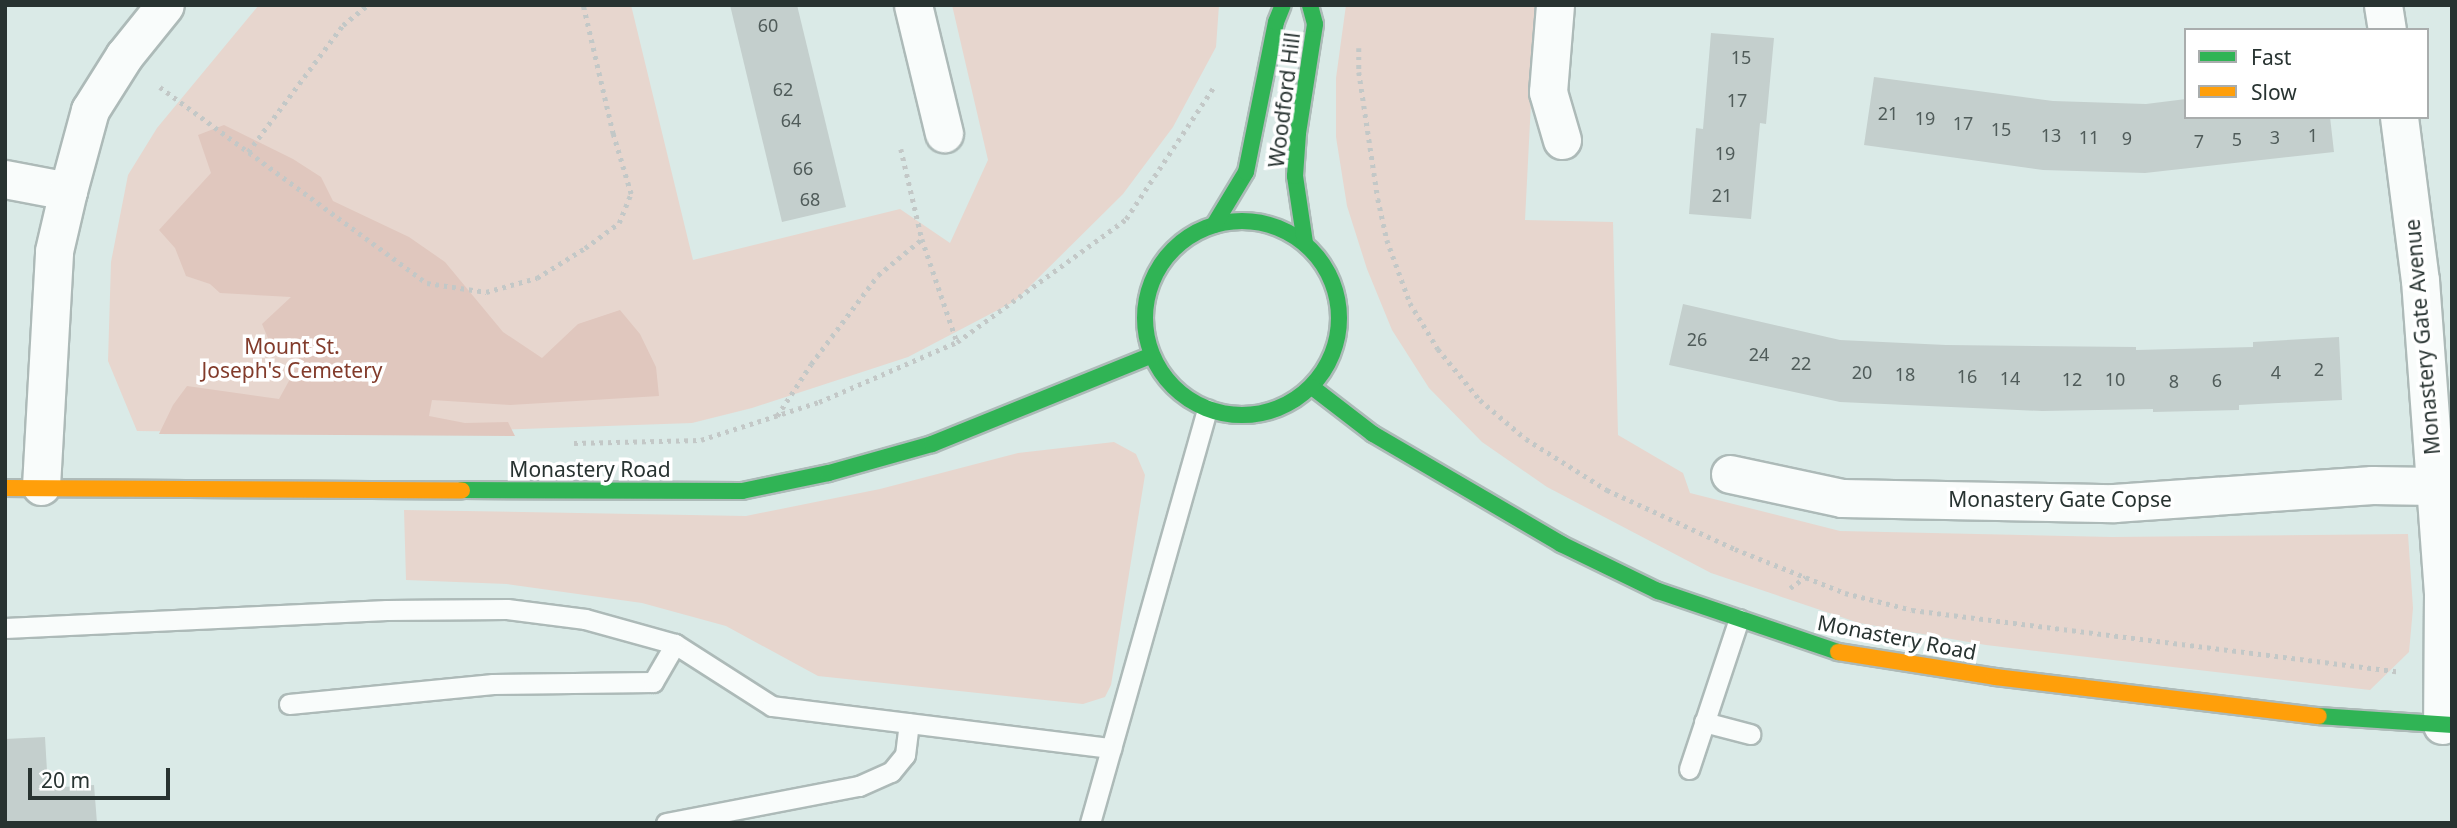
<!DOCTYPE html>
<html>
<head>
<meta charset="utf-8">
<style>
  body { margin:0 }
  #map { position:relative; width:2457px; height:828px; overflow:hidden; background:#daeae7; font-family:"Noto Sans",sans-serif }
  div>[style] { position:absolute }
  .green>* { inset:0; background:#e7d6ce }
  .forest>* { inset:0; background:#e0c7be }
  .building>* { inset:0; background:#c4cfcd }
  .path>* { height:4.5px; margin-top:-2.25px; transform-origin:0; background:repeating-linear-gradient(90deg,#c3c8c7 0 3.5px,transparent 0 8.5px) }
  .roads { filter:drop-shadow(2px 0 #adbab8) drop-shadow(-2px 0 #adbab8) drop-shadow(0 2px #adbab8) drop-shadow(0 -2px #adbab8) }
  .lane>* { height:19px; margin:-9.5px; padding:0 9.5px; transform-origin:9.5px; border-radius:9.5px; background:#f9fcfb }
  .street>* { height:37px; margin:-18.5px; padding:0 18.5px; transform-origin:18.5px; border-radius:18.5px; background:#f9fcfb }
  .fast>* { height:16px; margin:-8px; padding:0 8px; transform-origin:8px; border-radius:8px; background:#30b455 }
  .fast>.ring { margin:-8px; padding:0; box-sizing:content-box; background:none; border:16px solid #30b455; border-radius:50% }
  .slow>* { height:16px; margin:-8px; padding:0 8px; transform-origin:8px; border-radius:8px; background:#ff9f0a }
  span { translate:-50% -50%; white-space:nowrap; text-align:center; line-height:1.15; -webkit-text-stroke:7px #fff; paint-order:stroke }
  .number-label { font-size:18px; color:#505c5a }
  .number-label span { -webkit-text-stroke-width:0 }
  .street-label { font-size:21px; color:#283331 }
  .park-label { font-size:21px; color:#823b2b }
  .frame { position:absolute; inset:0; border:7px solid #283331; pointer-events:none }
  .legend { position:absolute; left:2184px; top:28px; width:245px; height:91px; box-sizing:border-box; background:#fff; border:2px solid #a9adad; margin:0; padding:9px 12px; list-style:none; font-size:21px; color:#283331 }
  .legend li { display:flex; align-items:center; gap:14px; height:35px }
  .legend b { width:35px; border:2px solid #a9adad }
  .scale { position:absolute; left:28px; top:768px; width:142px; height:32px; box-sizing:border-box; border:4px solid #283331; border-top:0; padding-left:9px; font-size:21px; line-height:24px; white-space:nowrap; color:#283331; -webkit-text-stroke:5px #fff; paint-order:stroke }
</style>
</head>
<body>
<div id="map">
  <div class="green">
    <div style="clip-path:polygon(259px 5px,631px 5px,693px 260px,900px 209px,950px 243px,988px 160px,952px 5px,1219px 5px,1216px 47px,1173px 127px,1123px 194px,1015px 301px,908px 357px,752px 408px,692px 423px,383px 434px,137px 431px,108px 361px,111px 262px,128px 175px,157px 128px)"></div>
    <div style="clip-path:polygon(1346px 5px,1536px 5px,1525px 220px,1613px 222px,1618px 435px,1683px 473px,1690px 493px,1840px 531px,2112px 537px,2408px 534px,2413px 608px,2409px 652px,2370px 690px,1986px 645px,1859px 623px,1711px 573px,1547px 487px,1482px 442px,1429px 388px,1392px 330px,1367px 269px,1347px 206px,1336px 137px,1336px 78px)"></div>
    <div style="clip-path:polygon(1114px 442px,1136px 454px,1145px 475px,1111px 685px,1105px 697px,1083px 704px,818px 676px,726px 626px,642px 603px,507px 584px,406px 580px,404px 510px,746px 516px,880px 489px,1018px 453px)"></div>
  </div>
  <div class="forest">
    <div style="clip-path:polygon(224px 125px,293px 159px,321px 177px,333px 201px,409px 237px,445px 262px,503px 332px,542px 358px,578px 324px,620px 310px,640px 334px,656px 367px,659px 396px,510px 405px,432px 400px,429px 416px,465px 423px,508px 422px,515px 436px,159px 434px,173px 405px,187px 386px,279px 399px,301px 359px,273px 350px,262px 324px,291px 297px,220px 293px,210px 284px,186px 276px,175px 248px,159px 230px,211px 173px,198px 135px)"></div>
  </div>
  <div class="building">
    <div style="clip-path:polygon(730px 5px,797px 5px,846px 207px,782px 222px)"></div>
    <div style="clip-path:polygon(1711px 33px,1774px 38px,1766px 124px,1760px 123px,1751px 219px,1689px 214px,1696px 128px,1703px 129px)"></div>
    <div style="clip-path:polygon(1874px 77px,2053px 101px,2146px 104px,2186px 99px,2186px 117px,2330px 117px,2334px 152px,2145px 173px,2043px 170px,1864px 145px)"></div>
    <div style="clip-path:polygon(1683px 304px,1840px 340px,1946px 345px,2136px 347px,2136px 350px,2253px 347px,2253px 342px,2339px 337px,2342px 400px,2239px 405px,2239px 410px,2153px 412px,2153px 409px,2042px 411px,1840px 402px,1669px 365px)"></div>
    <div style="clip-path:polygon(45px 737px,48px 788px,94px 785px,97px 823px,5px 823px,5px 739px)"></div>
  </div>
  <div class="path">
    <div style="left:1359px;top:48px;width:24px;rotate:90deg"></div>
    <div style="left:1359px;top:72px;width:128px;rotate:81.5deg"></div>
    <div style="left:1378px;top:199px;width:42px;rotate:77.6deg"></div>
    <div style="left:1387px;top:240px;width:67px;rotate:69.9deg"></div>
    <div style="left:1410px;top:303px;width:54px;rotate:58.7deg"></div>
    <div style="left:1438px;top:349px;width:66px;rotate:50.5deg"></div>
    <div style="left:1480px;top:400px;width:60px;rotate:40.3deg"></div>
    <div style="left:1526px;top:439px;width:96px;rotate:32.2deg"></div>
    <div style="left:1607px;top:490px;width:141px;rotate:24.7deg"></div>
    <div style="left:1735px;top:549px;width:118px;rotate:21.8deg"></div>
    <div style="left:1845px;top:593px;width:69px;rotate:14.2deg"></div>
    <div style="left:1912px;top:610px;width:490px;rotate:7.2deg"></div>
    <div style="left:160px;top:87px;width:331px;rotate:36.3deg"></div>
    <div style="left:427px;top:283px;width:60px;rotate:8.7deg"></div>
    <div style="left:486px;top:292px;width:53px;rotate:-15.4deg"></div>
    <div style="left:537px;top:278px;width:57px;rotate:-32deg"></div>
    <div style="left:585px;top:248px;width:42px;rotate:-36.3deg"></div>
    <div style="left:619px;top:223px;width:31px;rotate:-68deg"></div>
    <div style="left:631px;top:194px;width:63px;rotate:-106.7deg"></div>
    <div style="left:613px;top:134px;width:132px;rotate:-103.1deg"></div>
    <div style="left:901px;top:149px;width:92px;rotate:76.9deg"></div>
    <div style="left:922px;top:239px;width:109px;rotate:71.2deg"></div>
    <div style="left:248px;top:152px;width:159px;rotate:-53.2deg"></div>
    <div style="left:343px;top:25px;width:32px;rotate:-39deg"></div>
    <div style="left:777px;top:416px;width:62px;rotate:-56.8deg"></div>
    <div style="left:811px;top:364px;width:111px;rotate:-53deg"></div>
    <div style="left:878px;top:275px;width:57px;rotate:-39.3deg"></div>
    <div style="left:574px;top:443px;width:127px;rotate:-1.4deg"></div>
    <div style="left:701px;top:440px;width:124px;rotate:-17.9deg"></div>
    <div style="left:819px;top:402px;width:150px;rotate:-23.5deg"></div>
    <div style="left:957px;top:342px;width:209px;rotate:-36deg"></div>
    <div style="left:1126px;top:219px;width:161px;rotate:-56.4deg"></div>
    <div style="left:1790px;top:588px;width:19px;rotate:-35deg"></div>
  </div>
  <div class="roads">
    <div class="lane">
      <div style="left:5px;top:628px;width:382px;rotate:-2.7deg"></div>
      <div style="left:387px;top:610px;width:120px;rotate:-0.5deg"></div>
      <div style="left:507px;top:609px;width:79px;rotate:7.3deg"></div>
      <div style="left:585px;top:619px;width:93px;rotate:15.5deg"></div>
      <div style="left:675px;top:644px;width:115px;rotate:32.6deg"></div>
      <div style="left:772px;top:706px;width:342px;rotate:7.1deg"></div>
      <div style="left:289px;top:704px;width:205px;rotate:-5.6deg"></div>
      <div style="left:493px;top:684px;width:160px;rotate:-0.7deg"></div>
      <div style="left:653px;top:682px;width:44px;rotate:-59.9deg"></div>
      <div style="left:1704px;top:722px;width:48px;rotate:14.6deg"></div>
      <div style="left:1689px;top:769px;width:158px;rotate:-71.6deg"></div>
      <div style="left:666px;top:823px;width:197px;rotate:-10.9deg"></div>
      <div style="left:859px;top:786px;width:35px;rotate:-24deg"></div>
      <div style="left:891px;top:772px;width:22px;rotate:-51deg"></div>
      <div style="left:905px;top:755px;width:32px;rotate:-83deg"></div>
      <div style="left:1090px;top:823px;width:430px;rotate:-74.2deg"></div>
    </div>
    <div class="street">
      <div style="left:913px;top:5px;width:132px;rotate:76.4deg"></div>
      <div style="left:1555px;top:5px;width:87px;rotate:94.6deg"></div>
      <div style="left:1548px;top:92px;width:50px;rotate:73.7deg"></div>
      <div style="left:2383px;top:5px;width:25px;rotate:81deg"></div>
      <div style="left:2399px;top:117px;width:164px;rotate:82.7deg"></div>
      <div style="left:2420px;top:280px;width:315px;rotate:85.8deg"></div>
      <div style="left:2443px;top:594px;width:131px;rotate:90.4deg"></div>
      <div style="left:5px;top:179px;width:64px;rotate:10.8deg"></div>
      <div style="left:1730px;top:474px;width:115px;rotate:12.1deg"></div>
      <div style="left:1842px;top:498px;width:272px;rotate:1.1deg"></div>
      <div style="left:2114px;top:503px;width:259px;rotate:-4deg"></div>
      <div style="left:2372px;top:485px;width:62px;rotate:0.9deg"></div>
      <div style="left:41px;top:486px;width:235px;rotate:-86.8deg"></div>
      <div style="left:54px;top:251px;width:62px;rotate:-76.9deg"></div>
      <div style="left:68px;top:191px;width:84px;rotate:-74.8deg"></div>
      <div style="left:90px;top:110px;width:64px;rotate:-57.8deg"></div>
      <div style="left:124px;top:56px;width:65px;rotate:-51.2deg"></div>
    </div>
    <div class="fast">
      <div class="ring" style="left:1145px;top:221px;width:178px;height:178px"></div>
      <div style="left:1214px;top:225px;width:62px;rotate:-58.9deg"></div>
      <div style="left:1246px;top:172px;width:153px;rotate:-78.7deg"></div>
      <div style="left:1276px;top:22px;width:18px;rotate:-68deg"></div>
      <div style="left:1305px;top:243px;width:68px;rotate:-98.5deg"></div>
      <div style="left:1295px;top:176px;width:43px;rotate:-86deg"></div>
      <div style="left:1298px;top:133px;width:110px;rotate:-81.1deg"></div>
      <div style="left:1315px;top:24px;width:20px;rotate:-105deg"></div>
      <div style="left:1312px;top:387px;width:77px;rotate:37.6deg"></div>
      <div style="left:1373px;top:434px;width:218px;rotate:30.3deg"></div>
      <div style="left:1561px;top:544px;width:108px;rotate:25.9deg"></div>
      <div style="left:1658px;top:591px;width:190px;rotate:18.7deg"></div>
      <div style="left:462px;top:490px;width:280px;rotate:0.2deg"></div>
      <div style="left:742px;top:491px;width:89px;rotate:-11.7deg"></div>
      <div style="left:829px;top:473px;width:107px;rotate:-15.7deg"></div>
      <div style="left:932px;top:444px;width:237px;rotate:-22deg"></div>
      <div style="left:2319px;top:716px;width:133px;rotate:3.9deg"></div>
    </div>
    <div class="slow">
      <div style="left:5px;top:488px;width:457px;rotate:0.3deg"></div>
      <div style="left:1838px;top:652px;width:159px;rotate:9deg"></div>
      <div style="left:1995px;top:677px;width:326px;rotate:6.9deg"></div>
    </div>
  </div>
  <div class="number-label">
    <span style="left:768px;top:25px">60</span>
    <span style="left:1741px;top:57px">15</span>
    <span style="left:783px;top:89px">62</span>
    <span style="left:1737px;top:100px">17</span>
    <span style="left:1888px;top:113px">21</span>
    <span style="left:1925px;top:118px">19</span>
    <span style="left:791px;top:120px">64</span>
    <span style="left:1963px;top:123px">17</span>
    <span style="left:2001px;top:129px">15</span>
    <span style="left:2051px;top:135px">13</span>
    <span style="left:2313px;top:135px">1</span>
    <span style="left:2089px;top:137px">11</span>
    <span style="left:2275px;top:137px">3</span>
    <span style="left:2127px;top:138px">9</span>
    <span style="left:2237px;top:139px">5</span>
    <span style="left:2199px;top:141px">7</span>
    <span style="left:1725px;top:153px">19</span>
    <span style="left:803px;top:168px">66</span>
    <span style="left:1722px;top:195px">21</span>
    <span style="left:810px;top:199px">68</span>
    <span style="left:1697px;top:339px">26</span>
    <span style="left:1759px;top:354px">24</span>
    <span style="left:1801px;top:363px">22</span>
    <span style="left:2319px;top:369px">2</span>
    <span style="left:1862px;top:372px">20</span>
    <span style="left:2276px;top:372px">4</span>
    <span style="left:1905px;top:374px">18</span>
    <span style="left:1967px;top:376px">16</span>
    <span style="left:2010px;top:378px">14</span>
    <span style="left:2072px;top:379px">12</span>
    <span style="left:2115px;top:379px">10</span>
    <span style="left:2217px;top:380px">6</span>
    <span style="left:2174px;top:381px">8</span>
  </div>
  <div class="street-label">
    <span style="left:1284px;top:100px;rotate:-83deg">Woodford Hill</span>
    <span style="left:2422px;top:337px;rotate:-95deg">Monastery Gate Avenue</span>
    <span style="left:590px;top:469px">Monastery Road</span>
    <span style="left:2060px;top:499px">Monastery Gate Copse</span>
    <span style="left:1897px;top:637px;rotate:11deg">Monastery Road</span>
  </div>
  <div class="park-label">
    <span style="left:292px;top:358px">Mount St.<br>Joseph's Cemetery</span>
  </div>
  <div class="frame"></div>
  <ul class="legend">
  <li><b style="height:9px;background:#30b455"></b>Fast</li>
  <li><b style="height:9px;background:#ff9f0a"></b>Slow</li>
  </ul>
  <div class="scale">20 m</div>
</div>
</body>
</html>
